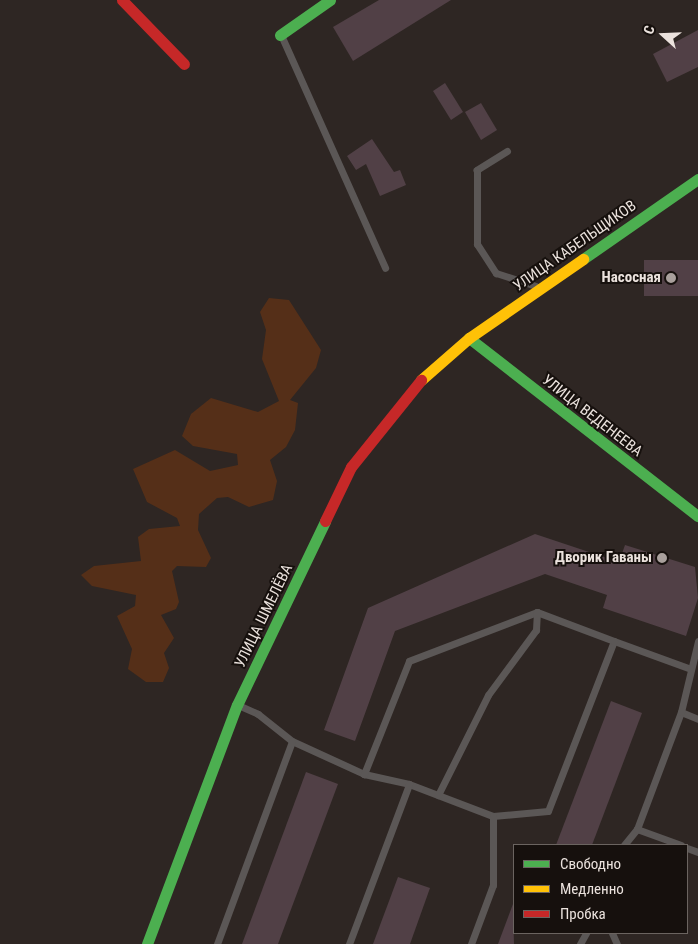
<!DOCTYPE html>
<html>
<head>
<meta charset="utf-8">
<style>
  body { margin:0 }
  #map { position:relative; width:698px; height:944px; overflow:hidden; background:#2e2623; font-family:"Roboto Condensed",sans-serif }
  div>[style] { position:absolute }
  .green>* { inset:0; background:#552f18 }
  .building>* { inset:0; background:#514046 }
  .lane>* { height:7px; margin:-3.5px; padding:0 3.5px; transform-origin:3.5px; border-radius:3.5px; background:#5b5756 }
  .fast>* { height:11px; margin:-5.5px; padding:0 5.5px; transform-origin:5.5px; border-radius:5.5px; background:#4caf50 }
  .slow>* { height:11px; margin:-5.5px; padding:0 5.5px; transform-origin:5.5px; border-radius:5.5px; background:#ffc107 }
  .jam>* { height:11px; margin:-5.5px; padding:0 5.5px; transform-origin:5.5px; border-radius:5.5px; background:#c62828 }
  .dots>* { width:14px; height:14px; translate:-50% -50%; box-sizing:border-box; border:2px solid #16100d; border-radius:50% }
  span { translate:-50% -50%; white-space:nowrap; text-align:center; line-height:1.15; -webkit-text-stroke:4px #16100d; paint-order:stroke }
  .street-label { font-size:15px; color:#ebe2dd }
  .poi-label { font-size:15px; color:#ebe2dd; font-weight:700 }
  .right { translate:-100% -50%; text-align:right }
  .legend { position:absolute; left:513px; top:844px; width:175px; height:90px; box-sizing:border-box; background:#16100d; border:1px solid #6b6460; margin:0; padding:6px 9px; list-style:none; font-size:15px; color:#ebe2dd }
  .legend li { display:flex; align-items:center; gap:10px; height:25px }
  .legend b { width:25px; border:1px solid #6b6460 }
  .north { position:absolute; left:638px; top:10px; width:50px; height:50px; -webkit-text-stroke:4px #16100d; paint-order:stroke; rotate:290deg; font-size:14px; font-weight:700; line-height:20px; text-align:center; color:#ebe2dd }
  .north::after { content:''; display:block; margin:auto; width:18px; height:22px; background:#ebe2dd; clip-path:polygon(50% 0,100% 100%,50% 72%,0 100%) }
</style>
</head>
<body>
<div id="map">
  <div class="green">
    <div style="clip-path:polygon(269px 298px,289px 300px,321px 350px,316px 368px,290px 400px,298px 403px,295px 430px,286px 447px,270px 460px,277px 481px,273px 500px,249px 507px,228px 497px,217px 498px,199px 514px,198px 530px,211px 558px,206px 567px,177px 566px,172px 571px,179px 602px,176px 609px,161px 615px,174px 638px,164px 653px,169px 668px,163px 682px,146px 682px,128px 669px,132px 649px,117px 616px,135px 606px,136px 595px,92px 586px,81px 575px,94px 566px,141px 561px,138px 537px,149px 529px,180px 526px,177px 518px,147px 502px,133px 469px,175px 450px,210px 471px,238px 465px,237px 454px,193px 446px,182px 436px,191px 414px,211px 398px,258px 412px,279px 401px,262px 359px,266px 330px,260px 312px)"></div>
  </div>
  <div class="building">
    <div style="clip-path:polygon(379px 0,451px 0,353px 61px,333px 27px)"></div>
    <div style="clip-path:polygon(698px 30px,698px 67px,667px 82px,653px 54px)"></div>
    <div style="clip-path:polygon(445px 83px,463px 112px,451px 120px,433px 91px)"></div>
    <div style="clip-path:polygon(481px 103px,497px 130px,481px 140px,465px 112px)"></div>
    <div style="clip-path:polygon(372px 139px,394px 172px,400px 170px,406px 185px,380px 196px,366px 164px,356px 170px,347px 156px)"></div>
    <div style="clip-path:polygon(644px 260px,698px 260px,698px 296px,644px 296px)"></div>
    <div style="clip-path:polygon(535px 534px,619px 562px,625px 545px,695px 567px,698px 598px,686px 636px,603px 608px,607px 595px,545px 574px,395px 631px,355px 741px,324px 730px,368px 608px)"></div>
    <div style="clip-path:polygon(611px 701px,642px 713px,592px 845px,556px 845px)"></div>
    <div style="clip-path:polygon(306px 772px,338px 784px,278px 944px,242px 944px)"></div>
    <div style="clip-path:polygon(398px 877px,430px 888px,410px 944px,373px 944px)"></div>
    <div style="clip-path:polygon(513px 904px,514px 944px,498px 944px)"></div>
  </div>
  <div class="lane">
    <div style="left:281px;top:35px;width:255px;rotate:65.9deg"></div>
    <div style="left:507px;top:151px;width:36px;rotate:148deg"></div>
    <div style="left:477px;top:170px;width:74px;rotate:90deg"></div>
    <div style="left:477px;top:244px;width:35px;rotate:57deg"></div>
    <div style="left:496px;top:273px;width:42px;rotate:18deg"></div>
    <div style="left:614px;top:641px;width:79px;rotate:20deg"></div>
    <div style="left:238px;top:705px;width:22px;rotate:24deg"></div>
    <div style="left:258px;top:714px;width:43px;rotate:38.5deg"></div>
    <div style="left:292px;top:741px;width:79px;rotate:24.6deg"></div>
    <div style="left:364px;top:774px;width:46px;rotate:12.5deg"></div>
    <div style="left:409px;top:784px;width:90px;rotate:20.9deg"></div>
    <div style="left:493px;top:816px;width:55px;rotate:-5.2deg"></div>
    <div style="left:548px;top:811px;width:182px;rotate:-68.8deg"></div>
    <div style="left:614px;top:641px;width:82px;rotate:-159.4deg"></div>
    <div style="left:537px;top:612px;width:137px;rotate:159.1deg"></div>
    <div style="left:409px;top:661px;width:122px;rotate:111.7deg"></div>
    <div style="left:681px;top:712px;width:18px;rotate:22deg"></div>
    <div style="left:438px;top:795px;width:112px;rotate:-63.4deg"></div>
    <div style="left:488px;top:695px;width:81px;rotate:-53.6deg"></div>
    <div style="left:536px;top:630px;width:18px;rotate:-87deg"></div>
    <div style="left:624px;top:845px;width:21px;rotate:-51deg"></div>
    <div style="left:681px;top:845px;width:47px;rotate:-160deg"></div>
    <div style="left:637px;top:829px;width:125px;rotate:-69.4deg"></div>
    <div style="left:681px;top:712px;width:73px;rotate:-76.5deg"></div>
    <div style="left:687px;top:848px;width:12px;rotate:20deg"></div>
    <div style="left:612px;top:933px;width:12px;rotate:66deg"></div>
    <div style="left:217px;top:944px;width:216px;rotate:-69.7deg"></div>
    <div style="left:349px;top:944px;width:171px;rotate:-69.4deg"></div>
    <div style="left:471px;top:944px;width:63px;rotate:-69.6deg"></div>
    <div style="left:493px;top:885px;width:69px;rotate:-90deg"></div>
    <div style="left:580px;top:944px;width:13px;rotate:-61deg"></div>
  </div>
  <div class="fast">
    <div style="left:280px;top:35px;width:61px;rotate:-35deg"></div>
    <div style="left:583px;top:259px;width:140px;rotate:-34.8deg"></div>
    <div style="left:469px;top:338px;width:290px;rotate:37.9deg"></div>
    <div style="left:147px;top:944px;width:255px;rotate:-69.4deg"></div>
    <div style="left:237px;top:705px;width:204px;rotate:-64.4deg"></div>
  </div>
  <div class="slow">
    <div style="left:421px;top:380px;width:64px;rotate:-41.2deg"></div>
    <div style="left:469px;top:338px;width:139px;rotate:-34.7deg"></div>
  </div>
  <div class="jam">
    <div style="left:122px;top:0;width:89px;rotate:45.9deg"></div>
    <div style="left:325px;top:521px;width:60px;rotate:-64.3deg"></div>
    <div style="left:351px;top:467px;width:112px;rotate:-51.2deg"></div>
  </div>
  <div class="dots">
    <div style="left:671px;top:278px;background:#a9a09c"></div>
    <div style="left:662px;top:558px;background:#a9a09c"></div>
  </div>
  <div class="street-label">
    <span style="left:575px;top:246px;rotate:-35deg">УЛИЦА КАБЕЛЬЩИКОВ</span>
    <span style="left:592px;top:416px;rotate:38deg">УЛИЦА ВЕДЕНЕЕВА</span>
    <span style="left:264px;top:616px;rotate:-64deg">УЛИЦА ШМЕЛЁВА</span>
  </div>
  <div class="poi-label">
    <span class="right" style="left:661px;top:278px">Насосная</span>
    <span class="right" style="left:652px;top:558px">Дворик Гаваны</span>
  </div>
  <ul class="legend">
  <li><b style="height:6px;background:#4caf50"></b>Свободно</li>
  <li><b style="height:6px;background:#ffc107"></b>Медленно</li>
  <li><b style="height:6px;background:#c62828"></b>Пробка</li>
  </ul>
  <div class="north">С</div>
</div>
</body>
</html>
